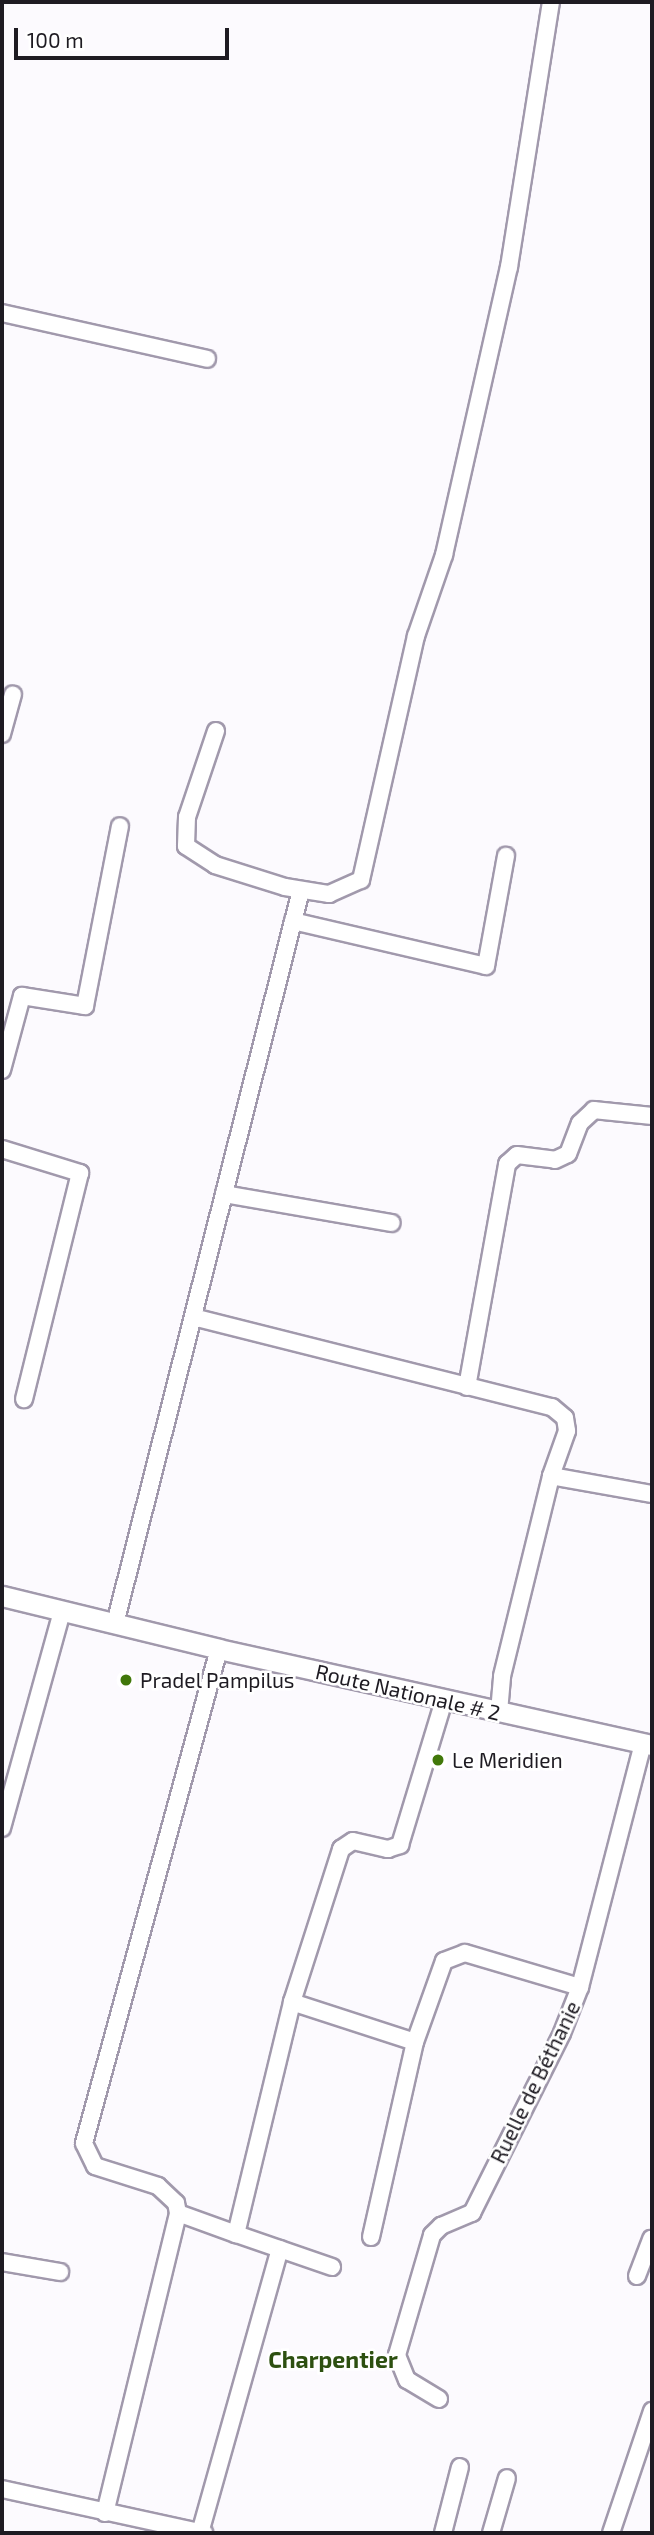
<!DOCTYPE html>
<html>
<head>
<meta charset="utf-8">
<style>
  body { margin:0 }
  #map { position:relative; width:654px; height:2535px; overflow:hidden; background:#fcfafe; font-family:"Exo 2",sans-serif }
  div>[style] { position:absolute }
  .roads { filter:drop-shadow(2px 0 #a199ac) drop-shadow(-2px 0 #a199ac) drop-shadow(0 2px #a199ac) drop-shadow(0 -2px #a199ac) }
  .minor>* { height:16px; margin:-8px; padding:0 8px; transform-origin:8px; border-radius:8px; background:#fff }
  .major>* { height:19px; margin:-9.5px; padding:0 9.5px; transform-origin:9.5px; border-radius:9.5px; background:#fff }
  .dots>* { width:19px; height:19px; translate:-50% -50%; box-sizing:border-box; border:4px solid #fff; border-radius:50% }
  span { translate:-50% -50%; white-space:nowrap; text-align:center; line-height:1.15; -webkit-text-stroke:5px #fff; paint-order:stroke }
  .poi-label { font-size:21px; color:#1e1b22 }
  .left { translate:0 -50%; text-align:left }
  .street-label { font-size:21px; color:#1e1b22 }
  .neighbourhood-label { font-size:23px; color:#2d5010; font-weight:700 }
  .frame { position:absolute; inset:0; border:4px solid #1e1b22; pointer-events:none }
  .scale { position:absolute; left:14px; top:28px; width:215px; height:32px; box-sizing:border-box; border:4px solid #1e1b22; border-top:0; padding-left:9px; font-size:21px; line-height:24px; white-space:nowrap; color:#1e1b22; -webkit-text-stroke:5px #fff; paint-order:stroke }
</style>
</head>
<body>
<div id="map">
  <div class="roads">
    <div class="minor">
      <div style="left:2px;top:313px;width:210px;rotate:12.6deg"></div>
      <div style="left:216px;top:731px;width:91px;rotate:108.6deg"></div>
      <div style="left:187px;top:817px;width:29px;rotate:92deg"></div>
      <div style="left:186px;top:846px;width:35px;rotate:33deg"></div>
      <div style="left:215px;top:865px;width:73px;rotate:17.4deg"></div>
      <div style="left:285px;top:887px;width:45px;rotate:9deg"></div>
      <div style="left:329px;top:894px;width:35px;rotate:-24deg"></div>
      <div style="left:361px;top:880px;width:250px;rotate:-77.3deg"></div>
      <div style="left:416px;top:636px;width:86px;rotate:-70.9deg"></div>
      <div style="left:444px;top:555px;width:295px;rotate:-77.3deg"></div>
      <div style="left:509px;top:267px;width:268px;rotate:-81deg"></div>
      <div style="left:2px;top:734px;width:41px;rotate:-74.6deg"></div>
      <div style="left:293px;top:921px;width:198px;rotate:13.1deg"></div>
      <div style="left:486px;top:966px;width:112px;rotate:-79.7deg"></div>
      <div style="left:2px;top:1070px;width:77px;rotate:-74.9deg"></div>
      <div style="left:22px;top:996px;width:64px;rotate:9deg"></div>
      <div style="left:85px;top:1006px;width:183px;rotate:-79deg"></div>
      <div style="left:2px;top:1149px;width:82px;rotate:17.1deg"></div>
      <div style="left:80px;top:1173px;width:233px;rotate:103.9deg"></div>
      <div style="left:224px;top:1194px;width:170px;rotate:9.8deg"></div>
      <div style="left:193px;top:1317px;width:370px;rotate:14.1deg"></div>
      <div style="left:552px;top:1407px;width:17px;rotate:40deg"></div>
      <div style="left:565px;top:1418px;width:13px;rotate:81deg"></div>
      <div style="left:567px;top:1431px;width:48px;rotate:109.6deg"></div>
      <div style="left:551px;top:1476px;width:103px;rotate:10.1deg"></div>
      <div style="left:467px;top:1387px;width:227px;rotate:-79.8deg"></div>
      <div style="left:507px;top:1164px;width:13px;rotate:-42deg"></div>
      <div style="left:517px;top:1155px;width:38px;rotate:7deg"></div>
      <div style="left:555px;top:1160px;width:14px;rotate:-25deg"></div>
      <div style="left:568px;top:1154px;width:33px;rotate:-69deg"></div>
      <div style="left:580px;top:1123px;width:19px;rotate:-43deg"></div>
      <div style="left:594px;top:1110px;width:58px;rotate:5.9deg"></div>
      <div style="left:115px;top:1624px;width:757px;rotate:-75.78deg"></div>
      <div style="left:499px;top:1712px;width:36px;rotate:-85deg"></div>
      <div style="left:502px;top:1676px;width:206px;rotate:-76.2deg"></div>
      <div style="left:2px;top:1828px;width:225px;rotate:-74.5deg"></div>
      <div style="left:292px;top:2002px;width:129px;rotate:18deg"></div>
      <div style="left:178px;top:2213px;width:62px;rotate:19.9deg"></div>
      <div style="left:371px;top:2237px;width:200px;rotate:-77.3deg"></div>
      <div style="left:415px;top:2042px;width:86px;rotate:-70.3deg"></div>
      <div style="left:444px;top:1961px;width:22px;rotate:-21deg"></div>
      <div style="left:465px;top:1953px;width:120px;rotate:16.5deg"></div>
      <div style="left:2px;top:2262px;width:59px;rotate:9.8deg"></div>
      <div style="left:332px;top:2267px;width:102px;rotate:-161deg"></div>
      <div style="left:236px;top:2234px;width:239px;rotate:-76.4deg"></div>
      <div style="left:292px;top:2002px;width:161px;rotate:-72.2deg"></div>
      <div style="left:341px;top:1849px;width:14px;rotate:-34deg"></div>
      <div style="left:353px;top:1841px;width:36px;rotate:13deg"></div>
      <div style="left:388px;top:1849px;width:13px;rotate:-18deg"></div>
      <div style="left:400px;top:1845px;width:152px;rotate:-73.1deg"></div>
      <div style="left:637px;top:2276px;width:40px;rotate:-69deg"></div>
      <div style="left:439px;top:2399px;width:37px;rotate:-149deg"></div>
      <div style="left:407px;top:2380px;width:27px;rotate:-112deg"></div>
      <div style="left:397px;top:2355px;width:125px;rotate:-73.7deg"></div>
      <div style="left:432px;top:2235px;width:13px;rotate:-45deg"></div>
      <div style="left:441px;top:2226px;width:34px;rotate:-23deg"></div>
      <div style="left:472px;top:2213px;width:201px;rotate:-63.4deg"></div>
      <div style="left:562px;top:2033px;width:49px;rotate:-68.6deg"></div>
      <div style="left:580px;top:1987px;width:252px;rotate:-75.5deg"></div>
      <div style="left:2px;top:2489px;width:207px;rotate:12.3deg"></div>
      <div style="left:105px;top:2513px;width:309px;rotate:-76.3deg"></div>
      <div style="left:178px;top:2213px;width:10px;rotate:-101deg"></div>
      <div style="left:176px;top:2203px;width:25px;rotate:-137deg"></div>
      <div style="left:158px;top:2186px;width:66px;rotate:-162.4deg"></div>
      <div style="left:95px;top:2166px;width:25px;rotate:-116deg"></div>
      <div style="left:84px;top:2143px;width:512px;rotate:-74.72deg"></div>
      <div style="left:200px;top:2533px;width:295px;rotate:-74.3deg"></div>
      <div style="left:443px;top:2533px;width:68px;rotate:-75.6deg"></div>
      <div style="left:491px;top:2533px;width:57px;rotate:-73.8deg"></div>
      <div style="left:611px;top:2533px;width:129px;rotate:-71.4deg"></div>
    </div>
    <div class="major">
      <div style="left:2px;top:1596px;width:223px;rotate:13.7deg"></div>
      <div style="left:219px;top:1649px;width:444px;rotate:12.5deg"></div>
    </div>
  </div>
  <div class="dots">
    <div style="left:126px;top:1680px;background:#41780a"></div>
    <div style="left:438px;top:1760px;background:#41780a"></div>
  </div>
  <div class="poi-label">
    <span class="left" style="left:140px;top:1680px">Pradel Pampilus</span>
    <span class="left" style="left:452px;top:1760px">Le Meridien</span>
  </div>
  <div class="street-label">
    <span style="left:408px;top:1692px;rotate:13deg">Route Nationale # 2</span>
    <span style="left:535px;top:2082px;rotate:-64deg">Ruelle de Béthanie</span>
  </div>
  <div class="neighbourhood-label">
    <span style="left:333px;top:2359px">Charpentier</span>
  </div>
  <div class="frame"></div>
  <div class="scale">100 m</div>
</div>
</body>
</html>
